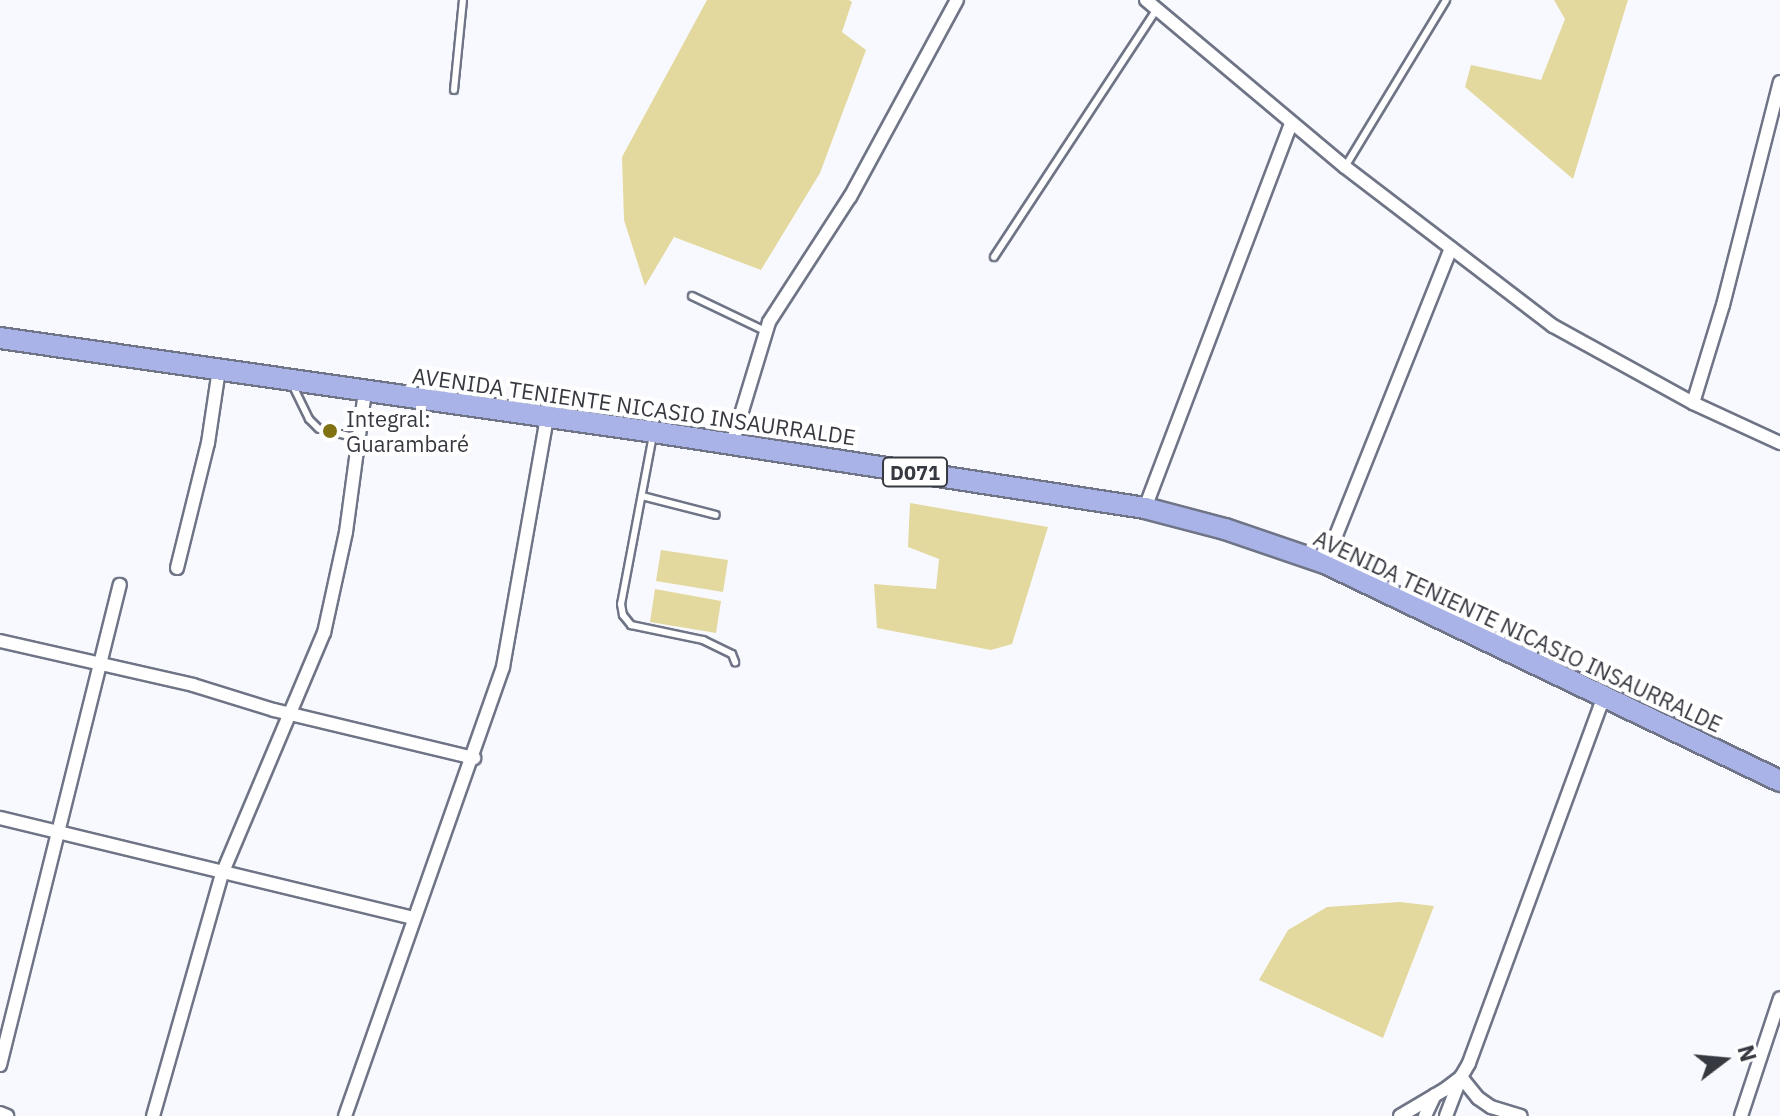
<!DOCTYPE html>
<html>
<head>
<meta charset="utf-8">
<style>
  body { margin:0 }
  #map { position:relative; width:1780px; height:1116px; overflow:hidden; background:#f8f9fe; font-family:"IBM Plex Sans",sans-serif }
  div>[style] { position:absolute }
  .green>* { inset:0; background:#e3d89e }
  .roads { filter:drop-shadow(2px 0 #6f7486) drop-shadow(-2px 0 #6f7486) drop-shadow(0 2px #6f7486) drop-shadow(0 -2px #6f7486) }
  .service>* { height:6px; margin:-3px; padding:0 3px; transform-origin:3px; border-radius:3px; background:#fff }
  .minor>* { height:12px; margin:-6px; padding:0 6px; transform-origin:6px; border-radius:6px; background:#fff }
  .primary>* { height:20px; margin:-10px; padding:0 10px; transform-origin:10px; border-radius:10px; background:#aab3e7 }
  .dots>* { width:22px; height:22px; translate:-50% -50%; box-sizing:border-box; border:4px solid #fff; border-radius:50% }
  span { translate:-50% -50%; white-space:nowrap; text-align:center; line-height:1.15; -webkit-text-stroke:8px #fff; paint-order:stroke }
  .shield-label span { padding:2px 6px; background:#fff; border:2px solid; border-radius:6px; -webkit-text-stroke-width:0 }
  .shield-label { font-size:20px; color:#373941; font-weight:700 }
  .street-label { font-size:22px; color:#373941 }
  .poi-label { font-size:22px; color:#373941 }
  .left { translate:0 -50%; text-align:left }
  .north { position:absolute; left:1684px; top:1020px; width:80px; height:80px; -webkit-text-stroke:6px #fff; paint-order:stroke; rotate:74deg; font-size:22px; font-weight:700; line-height:32px; text-align:center; color:#373941 }
  .north::after { content:''; display:block; margin:auto; width:28px; height:36px; background:#373941; clip-path:polygon(50% 0,100% 100%,50% 72%,0 100%) }
</style>
</head>
<body>
<div id="map">
  <div class="green">
    <div style="clip-path:polygon(707px 0,849px 0,852px 2px,842px 32px,866px 50px,820px 173px,761px 270px,674px 237px,645px 286px,624px 220px,622px 157px)"></div>
    <div style="clip-path:polygon(1554px 0,1628px 0,1573px 179px,1465px 87px,1471px 65px,1541px 80px,1565px 19px)"></div>
    <div style="clip-path:polygon(910px 503px,1048px 527px,1012px 644px,991px 650px,877px 628px,874px 584px,936px 589px,939px 559px,908px 547px)"></div>
    <div style="clip-path:polygon(661px 550px,728px 560px,723px 592px,656px 581px)"></div>
    <div style="clip-path:polygon(655px 589px,721px 601px,716px 633px,650px 622px)"></div>
    <div style="clip-path:polygon(1400px 902px,1434px 906px,1383px 1038px,1259px 980px,1288px 930px,1327px 907px)"></div>
  </div>
  <div class="roads">
    <div class="service">
      <div style="left:454px;top:90px;width:90px;rotate:-84.3deg"></div>
      <div style="left:1345px;top:167px;width:195px;rotate:-58.8deg"></div>
      <div style="left:994px;top:257px;width:297px;rotate:-56.7deg"></div>
      <div style="left:692px;top:296px;width:81px;rotate:25.6deg"></div>
      <div style="left:292px;top:384px;width:39px;rotate:64deg"></div>
      <div style="left:309px;top:419px;width:14px;rotate:45deg"></div>
      <div style="left:341px;top:434px;width:16px;rotate:14deg"></div>
      <div style="left:653px;top:435px;width:172px;rotate:100.7deg"></div>
      <div style="left:621px;top:604px;width:11px;rotate:80deg"></div>
      <div style="left:623px;top:615px;width:13px;rotate:51deg"></div>
      <div style="left:631px;top:625px;width:74px;rotate:11.8deg"></div>
      <div style="left:703px;top:640px;width:32px;rotate:26deg"></div>
      <div style="left:732px;top:654px;width:9px;rotate:69deg"></div>
      <div style="left:642px;top:496px;width:76px;rotate:14.4deg"></div>
    </div>
    <div class="minor">
      <div style="left:1146px;top:0;width:260px;rotate:40deg"></div>
      <div style="left:1345px;top:167px;width:262px;rotate:37.4deg"></div>
      <div style="left:1553px;top:326px;width:160px;rotate:28.8deg"></div>
      <div style="left:1693px;top:403px;width:96px;rotate:24.7deg"></div>
      <div style="left:1693px;top:403px;width:102px;rotate:-73deg"></div>
      <div style="left:1723px;top:305px;width:230px;rotate:-75.7deg"></div>
      <div style="left:732px;top:444px;width:127px;rotate:-73.1deg"></div>
      <div style="left:769px;top:322px;width:149px;rotate:-57.1deg"></div>
      <div style="left:850px;top:197px;width:224px;rotate:-61.5deg"></div>
      <div style="left:1145px;top:508px;width:412px;rotate:-69.2deg"></div>
      <div style="left:1325px;top:563px;width:339px;rotate:-68.2deg"></div>
      <div style="left:177px;top:568px;width:129px;rotate:-76.1deg"></div>
      <div style="left:208px;top:443px;width:75px;rotate:-81.5deg"></div>
      <div style="left:0;top:641px;width:198px;rotate:12.8deg"></div>
      <div style="left:193px;top:685px;width:85px;rotate:17.2deg"></div>
      <div style="left:274px;top:710px;width:206px;rotate:13.5deg"></div>
      <div style="left:0;top:818px;width:425px;rotate:13.6deg"></div>
      <div style="left:0;top:1065px;width:495px;rotate:-76deg"></div>
      <div style="left:0;top:1113px;width:8px;rotate:23deg"></div>
      <div style="left:153px;top:1116px;width:252px;rotate:-74.1deg"></div>
      <div style="left:222px;top:874px;width:262px;rotate:-67.1deg"></div>
      <div style="left:324px;top:633px;width:103px;rotate:-77.7deg"></div>
      <div style="left:346px;top:532px;width:141px;rotate:-82.3deg"></div>
      <div style="left:345px;top:1116px;width:476px;rotate:-70.6deg"></div>
      <div style="left:503px;top:667px;width:253px;rotate:-80deg"></div>
      <div style="left:1400px;top:1116px;width:51px;rotate:-30.6deg"></div>
      <div style="left:1444px;top:1090px;width:21px;rotate:-37deg"></div>
      <div style="left:1461px;top:1077px;width:16px;rotate:-60deg"></div>
      <div style="left:1469px;top:1063px;width:390px;rotate:-69.8deg"></div>
      <div style="left:1425px;top:1116px;width:23px;rotate:-65deg"></div>
      <div style="left:1446px;top:1116px;width:42px;rotate:-69deg"></div>
      <div style="left:1461px;top:1077px;width:27px;rotate:51deg"></div>
      <div style="left:1478px;top:1098px;width:16px;rotate:35deg"></div>
      <div style="left:1491px;top:1107px;width:31px;rotate:17deg"></div>
      <div style="left:1741px;top:1116px;width:124px;rotate:-71.7deg"></div>
    </div>
    <div class="primary">
      <div style="left:0;top:338px;width:661px;rotate:8.18deg"></div>
      <div style="left:654px;top:432px;width:497px;rotate:8.8deg"></div>
      <div style="left:1145px;top:508px;width:83px;rotate:14.7deg"></div>
      <div style="left:1225px;top:529px;width:106px;rotate:18.8deg"></div>
      <div style="left:1325px;top:563px;width:505px;rotate:25.6deg"></div>
    </div>
  </div>
  <div class="dots">
    <div style="left:330px;top:431px;background:#817212"></div>
  </div>
  <div class="shield-label">
    <span style="left:915px;top:472px">D071</span>
  </div>
  <div class="street-label">
    <span style="left:634px;top:406px;rotate:8deg">AVENIDA TENIENTE NICASIO INSAURRALDE</span>
    <span style="left:1518px;top:631px;rotate:25deg">AVENIDA TENIENTE NICASIO INSAURRALDE</span>
  </div>
  <div class="poi-label">
    <span class="left" style="left:346px;top:431px">Integral:<br>Guarambaré</span>
  </div>
  <div class="north">N</div>
</div>
</body>
</html>
